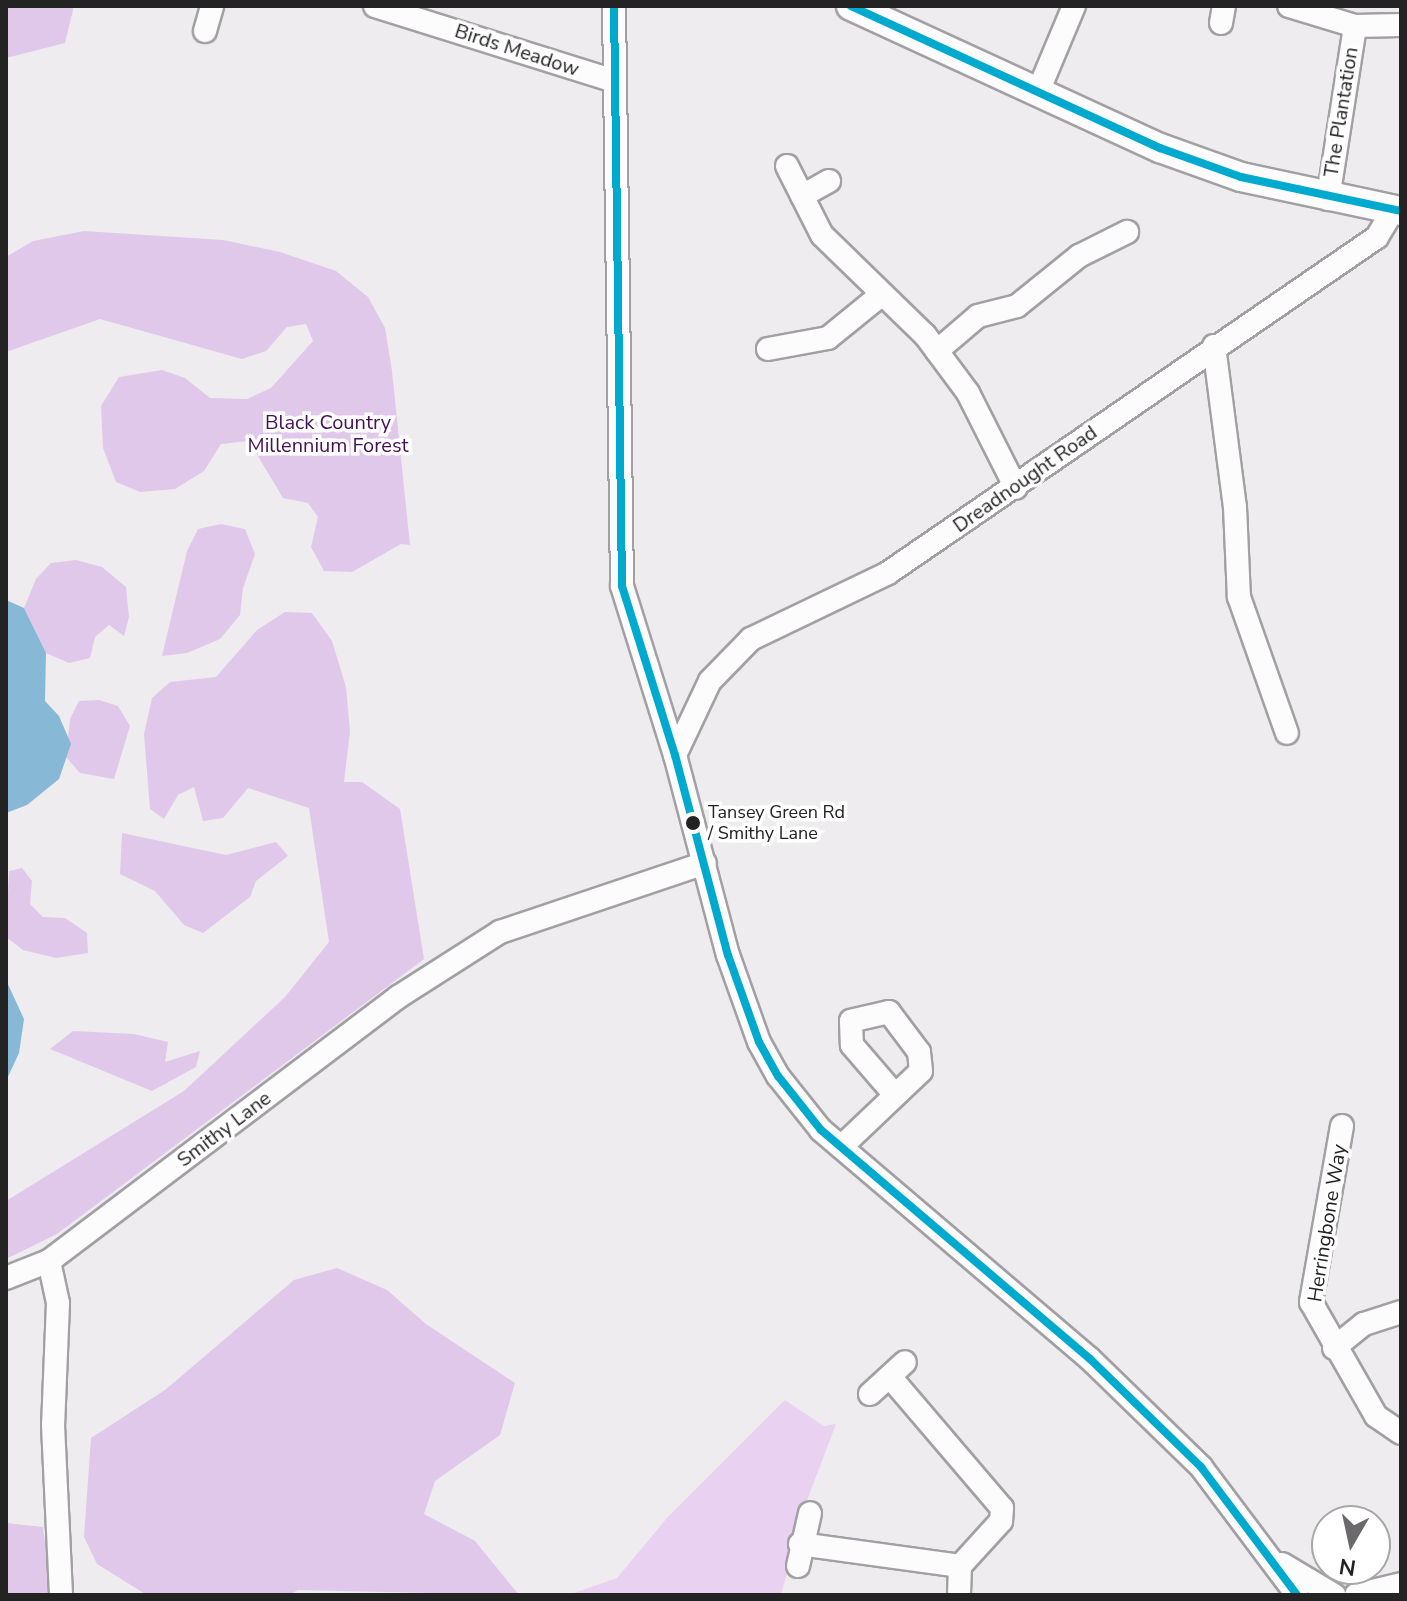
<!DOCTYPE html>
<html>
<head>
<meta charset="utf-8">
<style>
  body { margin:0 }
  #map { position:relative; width:1407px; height:1601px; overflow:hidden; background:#eeecef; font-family:"Nunito Sans",sans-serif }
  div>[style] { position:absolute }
  .green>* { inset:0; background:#e9d2f1 }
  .forest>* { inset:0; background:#e0c8ea }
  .water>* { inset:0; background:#87b8d5 }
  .roads { filter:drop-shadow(2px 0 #a2a0a3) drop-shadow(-2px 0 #a2a0a3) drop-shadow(0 2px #a2a0a3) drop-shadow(0 -2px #a2a0a3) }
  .minor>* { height:22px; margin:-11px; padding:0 11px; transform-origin:11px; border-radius:11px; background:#fcfcfd }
  .major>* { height:28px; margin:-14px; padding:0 14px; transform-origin:14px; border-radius:14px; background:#fcfcfd }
  .bus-1>* { height:8px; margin:-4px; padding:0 4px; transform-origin:4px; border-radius:4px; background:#00a9ce }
  .dots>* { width:22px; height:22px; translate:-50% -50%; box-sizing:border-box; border:4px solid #fff; border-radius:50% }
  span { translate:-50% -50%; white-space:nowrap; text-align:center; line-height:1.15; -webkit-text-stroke:7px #fff; paint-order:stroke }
  .bus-label { font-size:18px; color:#242324 }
  .left { translate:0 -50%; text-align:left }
  .street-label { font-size:20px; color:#242324 }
  .park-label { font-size:20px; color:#451055 }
  .frame { position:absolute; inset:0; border:8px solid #242324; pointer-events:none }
  .north { position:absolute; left:1311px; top:1505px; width:80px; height:80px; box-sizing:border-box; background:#fff; border:2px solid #a7a7a7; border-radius:50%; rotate:189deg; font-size:22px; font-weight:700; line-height:32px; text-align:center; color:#242324 }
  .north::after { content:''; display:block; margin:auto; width:28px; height:36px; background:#6b696b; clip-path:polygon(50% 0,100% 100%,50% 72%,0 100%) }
</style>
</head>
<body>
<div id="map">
  <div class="green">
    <div style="clip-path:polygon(785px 1400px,824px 1426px,836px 1424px,806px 1503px,781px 1595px,568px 1595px,617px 1578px,667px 1518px)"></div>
  </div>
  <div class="forest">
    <div style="clip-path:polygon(6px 6px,74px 6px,65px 43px,6px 58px)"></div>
    <div style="clip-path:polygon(84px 231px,223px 240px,280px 252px,336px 271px,368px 297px,385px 328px,392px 371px,410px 545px,401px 544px,352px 572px,324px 571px,311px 547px,318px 517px,308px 503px,283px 498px,249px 441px,221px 444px,204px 471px,175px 489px,140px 492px,116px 482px,103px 448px,101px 406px,119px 377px,162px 370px,185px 378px,210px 398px,247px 399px,271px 388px,313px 341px,306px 324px,287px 327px,266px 351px,242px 359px,100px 319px,6px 352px,6px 257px,33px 241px)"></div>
    <div style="clip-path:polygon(221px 524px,245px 529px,255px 554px,243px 588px,240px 615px,220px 639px,187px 653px,162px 656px,187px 551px,198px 529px)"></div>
    <div style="clip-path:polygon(76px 560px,102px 567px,126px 587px,129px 617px,124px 636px,109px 625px,95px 637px,90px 658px,69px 663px,46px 653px,24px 608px,36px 579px,51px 563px)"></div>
    <div style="clip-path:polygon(285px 612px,312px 613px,332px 641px,346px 687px,350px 732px,344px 782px,362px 782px,400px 809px,424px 959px,57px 1234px,6px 1259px,6px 1201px,184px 1091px,285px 997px,329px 942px,309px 808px,248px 788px,223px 818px,203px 821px,194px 787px,178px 795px,164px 819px,150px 809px,144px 734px,152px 698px,170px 682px,216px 677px,257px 630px)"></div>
    <div style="clip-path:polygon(99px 700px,118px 706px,130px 726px,114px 779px,80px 773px,66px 757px,70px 719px,79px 701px)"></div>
    <div style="clip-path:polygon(122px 833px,226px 855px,276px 842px,288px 856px,256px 881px,250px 897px,203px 933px,184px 925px,155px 891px,120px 874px)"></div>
    <div style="clip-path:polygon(22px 868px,32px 881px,30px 904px,43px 917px,65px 918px,87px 933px,88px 953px,56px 958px,23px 950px,6px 937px,9px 871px)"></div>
    <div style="clip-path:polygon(73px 1031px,134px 1034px,168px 1042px,165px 1062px,200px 1051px,196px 1067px,152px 1091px,50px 1049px)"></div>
    <div style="clip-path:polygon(337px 1268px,387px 1290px,426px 1324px,515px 1383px,500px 1435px,435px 1481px,424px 1514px,475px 1541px,519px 1595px,298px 1590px,289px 1595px,147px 1595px,97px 1564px,84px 1537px,91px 1438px,165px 1390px,294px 1280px)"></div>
    <div style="clip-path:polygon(6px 1523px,43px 1527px,51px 1595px,6px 1595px)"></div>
  </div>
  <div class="water">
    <div style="clip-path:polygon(6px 600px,24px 608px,46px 653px,45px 701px,59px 716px,71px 744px,59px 779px,27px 805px,6px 813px)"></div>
    <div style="clip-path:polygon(6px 980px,24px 1019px,19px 1053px,6px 1081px)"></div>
  </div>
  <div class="roads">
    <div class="minor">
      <div style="left:375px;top:6px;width:250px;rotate:17.4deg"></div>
      <div style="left:614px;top:6px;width:580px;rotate:89.21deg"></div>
      <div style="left:622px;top:586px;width:177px;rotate:72.6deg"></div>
      <div style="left:675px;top:755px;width:207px;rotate:75.2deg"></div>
      <div style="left:728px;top:955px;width:92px;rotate:70.4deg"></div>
      <div style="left:759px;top:1042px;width:39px;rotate:61deg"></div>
      <div style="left:778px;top:1076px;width:69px;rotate:51.5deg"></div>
      <div style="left:821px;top:1130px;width:353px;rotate:40.4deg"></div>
      <div style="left:1090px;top:1359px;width:155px;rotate:44.2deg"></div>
      <div style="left:1201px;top:1467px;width:160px;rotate:53.1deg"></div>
      <div style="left:1289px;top:6px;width:69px;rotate:16.9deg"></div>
      <div style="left:1355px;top:26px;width:46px;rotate:-1.2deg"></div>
      <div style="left:1221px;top:23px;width:17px;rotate:-80deg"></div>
      <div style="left:205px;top:31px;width:26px;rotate:-74deg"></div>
      <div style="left:1037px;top:94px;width:95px;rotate:-67.2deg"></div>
      <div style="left:787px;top:166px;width:77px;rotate:63.1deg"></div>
      <div style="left:822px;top:235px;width:144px;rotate:44.2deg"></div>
      <div style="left:925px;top:335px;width:72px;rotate:53.4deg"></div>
      <div style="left:968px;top:393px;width:106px;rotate:63.2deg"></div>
      <div style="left:802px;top:196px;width:31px;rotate:-29deg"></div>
      <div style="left:1328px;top:199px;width:175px;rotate:-81.1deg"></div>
      <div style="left:1214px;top:346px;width:162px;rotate:82.6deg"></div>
      <div style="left:1235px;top:507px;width:90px;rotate:87.5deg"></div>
      <div style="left:1239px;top:597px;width:144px;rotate:70.6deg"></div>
      <div style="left:768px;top:349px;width:61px;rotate:-10.4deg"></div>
      <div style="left:828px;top:338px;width:68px;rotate:-39.1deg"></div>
      <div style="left:937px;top:351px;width:54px;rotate:-40.5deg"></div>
      <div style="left:978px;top:316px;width:40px;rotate:-14.4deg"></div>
      <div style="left:1017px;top:306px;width:80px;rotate:-38.9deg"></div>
      <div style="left:1079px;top:256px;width:54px;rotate:-26.6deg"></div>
      <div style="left:675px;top:755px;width:82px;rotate:-64.7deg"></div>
      <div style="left:710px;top:681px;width:59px;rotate:-45.7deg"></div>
      <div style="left:751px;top:639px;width:152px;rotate:-25.7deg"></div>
      <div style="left:888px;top:573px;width:593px;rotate:-34.49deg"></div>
      <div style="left:1377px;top:237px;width:31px;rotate:-59deg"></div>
      <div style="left:1342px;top:1126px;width:179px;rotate:100deg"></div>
      <div style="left:1311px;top:1302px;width:131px;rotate:60.3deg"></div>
      <div style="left:1376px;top:1416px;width:30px;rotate:34deg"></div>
      <div style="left:841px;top:1147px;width:110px;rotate:-43.5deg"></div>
      <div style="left:921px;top:1071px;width:19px;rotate:-96deg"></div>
      <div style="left:919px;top:1052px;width:50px;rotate:-126.9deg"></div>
      <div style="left:889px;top:1012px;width:39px;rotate:167deg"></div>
      <div style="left:851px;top:1021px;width:24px;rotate:88deg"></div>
      <div style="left:852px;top:1045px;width:66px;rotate:49.3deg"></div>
      <div style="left:49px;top:1261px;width:43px;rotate:77.9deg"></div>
      <div style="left:58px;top:1303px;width:122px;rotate:92.3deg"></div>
      <div style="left:53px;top:1425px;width:170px;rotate:87.3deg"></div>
      <div style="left:6px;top:1278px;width:46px;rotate:-21.6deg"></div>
      <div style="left:49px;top:1261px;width:438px;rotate:-37.1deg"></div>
      <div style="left:398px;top:997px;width:121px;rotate:-32.5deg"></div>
      <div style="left:500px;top:932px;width:216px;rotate:-18.6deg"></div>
      <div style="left:1334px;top:1348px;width:38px;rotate:-39deg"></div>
      <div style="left:1364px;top:1324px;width:39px;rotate:-18deg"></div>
      <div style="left:891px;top:1378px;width:171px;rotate:49.5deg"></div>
      <div style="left:1002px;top:1508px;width:13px;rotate:94deg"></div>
      <div style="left:1001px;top:1521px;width:61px;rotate:132.3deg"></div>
      <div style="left:960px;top:1566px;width:29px;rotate:92deg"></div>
      <div style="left:870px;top:1394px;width:47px;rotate:-42.4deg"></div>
      <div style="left:800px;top:1544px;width:162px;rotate:7.8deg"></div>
      <div style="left:1282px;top:1564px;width:61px;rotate:30.8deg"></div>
      <div style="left:798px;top:1566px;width:54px;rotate:-77.2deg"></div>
      <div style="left:1356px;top:1595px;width:46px;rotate:-13.7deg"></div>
    </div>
    <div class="major">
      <div style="left:851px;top:6px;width:340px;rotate:24.7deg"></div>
      <div style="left:1160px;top:148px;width:86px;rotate:19.7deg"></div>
      <div style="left:1241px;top:177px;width:164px;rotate:12deg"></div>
    </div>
  </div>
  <div class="bus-1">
    <div style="left:614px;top:6px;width:580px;rotate:89.21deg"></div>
    <div style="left:622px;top:586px;width:177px;rotate:72.6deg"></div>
    <div style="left:675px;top:755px;width:207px;rotate:75.2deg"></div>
    <div style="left:728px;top:955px;width:92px;rotate:70.4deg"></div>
    <div style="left:759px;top:1042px;width:39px;rotate:61deg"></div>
    <div style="left:778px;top:1076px;width:69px;rotate:51.5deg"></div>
    <div style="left:821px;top:1130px;width:353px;rotate:40.4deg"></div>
    <div style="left:1090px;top:1359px;width:155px;rotate:44.2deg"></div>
    <div style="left:1201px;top:1467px;width:160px;rotate:53.1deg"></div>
    <div style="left:851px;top:6px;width:340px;rotate:24.7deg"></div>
    <div style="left:1160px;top:148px;width:86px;rotate:19.7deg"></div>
    <div style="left:1241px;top:177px;width:164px;rotate:12deg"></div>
  </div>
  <div class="dots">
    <div style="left:693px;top:823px;background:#242324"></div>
  </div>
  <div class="bus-label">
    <span class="left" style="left:708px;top:823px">Tansey Green Rd<br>/ Smithy Lane</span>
  </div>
  <div class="street-label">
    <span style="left:517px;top:50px;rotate:18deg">Birds Meadow</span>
    <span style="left:1341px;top:112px;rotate:-81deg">The Plantation</span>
    <span style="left:1025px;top:479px;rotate:-35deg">Dreadnought Road</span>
    <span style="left:224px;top:1129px;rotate:-37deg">Smithy Lane</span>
    <span style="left:1327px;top:1223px;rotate:-81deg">Herringbone Way</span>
  </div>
  <div class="park-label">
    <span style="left:328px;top:434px">Black Country<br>Millennium Forest</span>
  </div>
  <div class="frame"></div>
  <div class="north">N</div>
</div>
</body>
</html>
